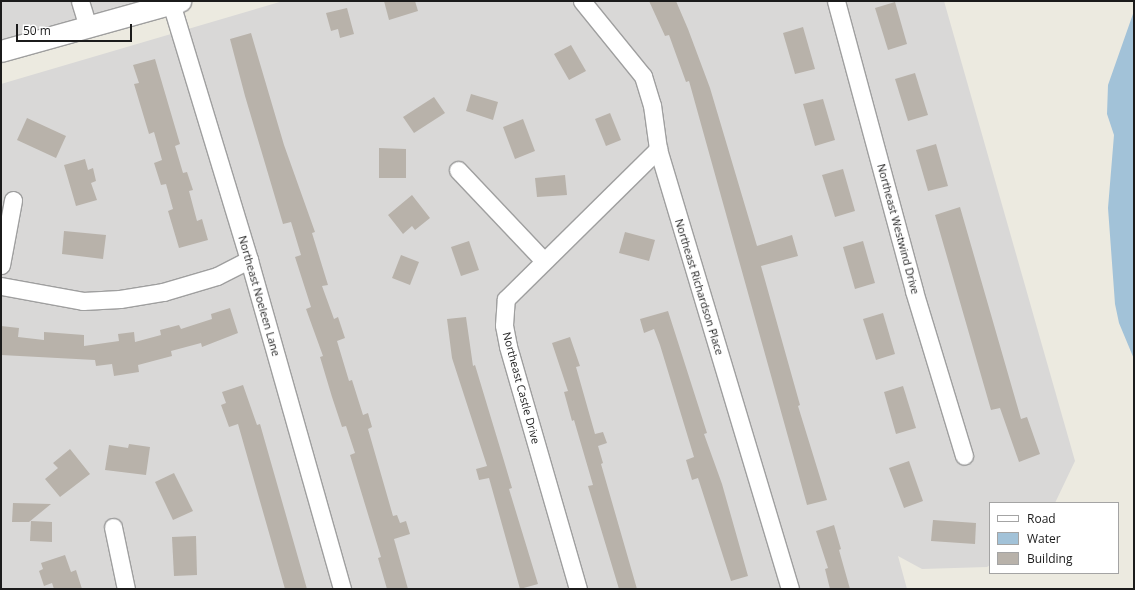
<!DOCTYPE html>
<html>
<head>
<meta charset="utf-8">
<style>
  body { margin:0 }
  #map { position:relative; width:1135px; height:590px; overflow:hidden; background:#eceae0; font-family:"Open Sans",sans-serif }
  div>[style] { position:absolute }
  .residential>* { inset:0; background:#d9d8d7 }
  .water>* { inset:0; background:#a2c2d8 }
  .building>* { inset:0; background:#b8b2aa }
  .roads { filter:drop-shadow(1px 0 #9f9f9f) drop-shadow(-1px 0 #9f9f9f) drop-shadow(0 1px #9f9f9f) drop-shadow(0 -1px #9f9f9f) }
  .minor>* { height:17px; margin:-8.5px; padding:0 8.5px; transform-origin:8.5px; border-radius:8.5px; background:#fff }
  .tertiary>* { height:21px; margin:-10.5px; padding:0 10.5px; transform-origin:10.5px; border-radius:10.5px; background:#fff }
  span { translate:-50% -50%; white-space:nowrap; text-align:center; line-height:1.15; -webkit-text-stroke:3px #fff; paint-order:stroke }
  .street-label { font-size:11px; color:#1b1b1b }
  .frame { position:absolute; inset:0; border:2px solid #1b1b1b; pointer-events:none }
  .legend { position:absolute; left:989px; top:502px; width:130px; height:72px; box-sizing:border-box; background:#fff; border:1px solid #a4a4a4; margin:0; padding:5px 7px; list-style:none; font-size:12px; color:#1b1b1b }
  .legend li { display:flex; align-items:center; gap:8px; height:20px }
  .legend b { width:20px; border:1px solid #a4a4a4 }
  .scale { position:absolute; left:16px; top:24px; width:116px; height:18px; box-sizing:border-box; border:2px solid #1b1b1b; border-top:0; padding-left:5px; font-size:12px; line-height:14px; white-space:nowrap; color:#1b1b1b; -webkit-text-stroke:3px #fff; paint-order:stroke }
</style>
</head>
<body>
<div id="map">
  <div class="residential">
    <div style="clip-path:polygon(1px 1px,152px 1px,1px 44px)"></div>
    <div style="clip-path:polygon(283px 1px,944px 1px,1075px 461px,1055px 503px,990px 503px,990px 565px,987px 567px,922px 569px,898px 556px,907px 589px,1px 589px,1px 84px)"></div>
  </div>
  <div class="water">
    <div style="clip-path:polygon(1134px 11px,1134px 359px,1119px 323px,1115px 304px,1108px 208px,1114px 135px,1107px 114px,1108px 85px)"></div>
  </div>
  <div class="building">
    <div style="clip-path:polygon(384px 1px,415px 1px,418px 11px,389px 20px)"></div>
    <div style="clip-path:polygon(649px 1px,676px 1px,688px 29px,710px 88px,757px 246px,792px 235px,798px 256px,761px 266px,800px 405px,798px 406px,827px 500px,807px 505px,689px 81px,686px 82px,669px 35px,665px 36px)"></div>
    <div style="clip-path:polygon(895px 2px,907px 44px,888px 50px,875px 8px)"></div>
    <div style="clip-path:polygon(347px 8px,354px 34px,340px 38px,338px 29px,331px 31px,326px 13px)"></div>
    <div style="clip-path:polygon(803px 27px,815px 69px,795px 74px,783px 33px)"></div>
    <div style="clip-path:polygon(251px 33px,284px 145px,315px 232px,312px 233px,328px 285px,322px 286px,334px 319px,338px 317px,345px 338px,337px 341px,349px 381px,352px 380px,363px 415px,368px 413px,372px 427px,368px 429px,393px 516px,397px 515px,400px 523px,406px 521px,410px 534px,394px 539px,408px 589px,387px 589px,378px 558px,381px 557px,350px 455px,355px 453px,346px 426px,342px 427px,332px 397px,320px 357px,323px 356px,306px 309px,311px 307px,295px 257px,301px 255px,291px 222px,283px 224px,245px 96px,230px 39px)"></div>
    <div style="clip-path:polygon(571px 45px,586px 71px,569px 80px,554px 54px)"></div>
    <div style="clip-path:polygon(155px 59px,180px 144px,175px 146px,183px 173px,187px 172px,193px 190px,189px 191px,197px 221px,202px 219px,208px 240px,179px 248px,168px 211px,173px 209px,166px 184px,161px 185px,154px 163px,162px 160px,154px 132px,149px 134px,134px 84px,139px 83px,133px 65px)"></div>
    <div style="clip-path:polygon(915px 73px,928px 115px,908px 121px,895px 79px)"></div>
    <div style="clip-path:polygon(471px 94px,498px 102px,493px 120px,466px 111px)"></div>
    <div style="clip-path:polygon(434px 97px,445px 113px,414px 133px,403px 117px)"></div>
    <div style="clip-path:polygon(823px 99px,835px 140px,815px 146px,803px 104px)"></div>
    <div style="clip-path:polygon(610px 113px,621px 140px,606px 146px,595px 119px)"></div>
    <div style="clip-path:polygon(27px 118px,66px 136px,56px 158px,17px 140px)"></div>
    <div style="clip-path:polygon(523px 119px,535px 151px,515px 159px,503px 127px)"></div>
    <div style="clip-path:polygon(936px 144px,948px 186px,928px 191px,916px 150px)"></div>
    <div style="clip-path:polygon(379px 148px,406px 149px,406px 178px,379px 178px)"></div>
    <div style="clip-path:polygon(85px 159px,88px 170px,93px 168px,96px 181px,91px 183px,97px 200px,76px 206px,64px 165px)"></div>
    <div style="clip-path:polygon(843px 169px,855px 211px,835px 217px,822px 175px)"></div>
    <div style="clip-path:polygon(565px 175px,567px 195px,537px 197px,535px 178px)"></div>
    <div style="clip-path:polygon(412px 195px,430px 218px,415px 230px,412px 226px,403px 234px,388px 215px)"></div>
    <div style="clip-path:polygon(960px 207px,1021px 419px,1027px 417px,1040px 454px,1019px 462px,1000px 408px,991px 410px,935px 215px)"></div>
    <div style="clip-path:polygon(64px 231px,106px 235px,103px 259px,62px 254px)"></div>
    <div style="clip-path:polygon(625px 232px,655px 240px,649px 261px,619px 253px)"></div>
    <div style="clip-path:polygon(469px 241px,479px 270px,461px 276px,451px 247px)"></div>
    <div style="clip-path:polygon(863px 241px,875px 283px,855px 289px,843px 247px)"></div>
    <div style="clip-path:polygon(401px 255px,419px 262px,410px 285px,392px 278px)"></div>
    <div style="clip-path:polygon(230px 308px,238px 333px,202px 347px,201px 343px,171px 351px,172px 356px,138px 365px,139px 372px,114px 376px,112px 364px,96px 366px,95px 360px,1px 355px,1px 326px,19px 328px,18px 337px,44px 340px,44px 332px,84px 335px,84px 346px,119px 341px,118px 334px,134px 332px,135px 342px,161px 335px,160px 330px,179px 325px,181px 329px,212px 319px,211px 314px)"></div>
    <div style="clip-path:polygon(668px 311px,707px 433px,704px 434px,722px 484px,748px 576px,731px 581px,698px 478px,692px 480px,686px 460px,694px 457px,660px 345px,654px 329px,644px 333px,640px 319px)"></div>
    <div style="clip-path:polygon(883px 313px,895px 354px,876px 360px,863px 319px)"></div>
    <div style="clip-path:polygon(466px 317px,473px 366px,475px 365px,504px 461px,512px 488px,509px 489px,538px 584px,520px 589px,489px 478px,479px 480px,476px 469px,487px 466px,452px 358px,447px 319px)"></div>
    <div style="clip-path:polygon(570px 337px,580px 366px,576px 367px,595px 434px,603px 432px,607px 443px,598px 446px,603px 463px,601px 464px,637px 589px,619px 589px,588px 486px,593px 485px,574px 420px,572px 421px,564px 392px,568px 391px,552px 343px)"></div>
    <div style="clip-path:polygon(243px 385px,257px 425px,260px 424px,307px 589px,285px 589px,238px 424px,229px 427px,221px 405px,226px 403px,222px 392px)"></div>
    <div style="clip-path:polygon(903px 386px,916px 428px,896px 434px,884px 392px)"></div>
    <div style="clip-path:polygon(129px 444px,150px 447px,146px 475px,105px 470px,109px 445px,128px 448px)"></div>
    <div style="clip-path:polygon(70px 449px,90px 474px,60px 497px,45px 479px,58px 468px,53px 463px)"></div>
    <div style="clip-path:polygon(909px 461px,923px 501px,904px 508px,889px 468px)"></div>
    <div style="clip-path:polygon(174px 473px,193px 511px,173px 520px,155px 482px)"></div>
    <div style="clip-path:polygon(13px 503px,51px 504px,29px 522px,12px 522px)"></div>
    <div style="clip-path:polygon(933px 520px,976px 523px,975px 544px,931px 541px)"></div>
    <div style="clip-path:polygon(31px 521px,52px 522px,52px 542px,30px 541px)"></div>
    <div style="clip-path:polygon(834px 525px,841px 549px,839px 550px,850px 589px,830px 589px,825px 569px,828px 568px,816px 531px)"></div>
    <div style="clip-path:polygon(196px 536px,197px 575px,174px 576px,172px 537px)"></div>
    <div style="clip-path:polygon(65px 555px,71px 572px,76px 570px,82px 589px,54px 589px,52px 583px,44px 586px,39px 571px,43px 569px,41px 563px)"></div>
  </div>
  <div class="roads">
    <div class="minor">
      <div style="left:80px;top:1px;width:27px;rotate:73deg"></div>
      <div style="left:582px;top:1px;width:97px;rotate:50.9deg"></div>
      <div style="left:643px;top:76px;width:30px;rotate:73deg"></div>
      <div style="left:652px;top:105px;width:44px;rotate:82.2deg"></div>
      <div style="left:658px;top:149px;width:459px;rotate:73.3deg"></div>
      <div style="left:836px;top:1px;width:300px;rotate:74.9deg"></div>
      <div style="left:914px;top:291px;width:172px;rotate:73.1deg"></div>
      <div style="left:171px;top:3px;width:269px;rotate:73.1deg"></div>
      <div style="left:249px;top:260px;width:342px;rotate:74.2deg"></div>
      <div style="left:458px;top:170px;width:125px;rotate:46.6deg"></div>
      <div style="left:1px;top:265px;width:66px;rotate:-79.5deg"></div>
      <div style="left:1px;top:286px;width:83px;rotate:10.4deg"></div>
      <div style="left:83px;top:301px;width:37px;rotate:-3deg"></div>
      <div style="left:120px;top:299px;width:44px;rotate:-9.2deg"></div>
      <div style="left:163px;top:292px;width:56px;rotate:-16.5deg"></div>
      <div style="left:217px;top:276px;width:36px;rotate:-27deg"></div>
      <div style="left:113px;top:527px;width:63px;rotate:78.2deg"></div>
      <div style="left:578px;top:589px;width:253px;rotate:-106.1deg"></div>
      <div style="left:508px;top:346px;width:21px;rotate:-101deg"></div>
      <div style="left:504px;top:325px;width:26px;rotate:-86deg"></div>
      <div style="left:506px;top:299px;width:214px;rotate:-44.6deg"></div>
    </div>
    <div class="tertiary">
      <div style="left:1px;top:51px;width:186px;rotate:-15.6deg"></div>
    </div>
  </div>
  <div class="street-label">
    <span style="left:898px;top:229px;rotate:75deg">Northeast Westwind Drive</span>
    <span style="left:699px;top:287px;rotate:73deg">Northeast Richardson Place</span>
    <span style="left:259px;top:296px;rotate:74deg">Northeast Noeleen Lane</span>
    <span style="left:521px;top:388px;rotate:75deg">Northeast Castle Drive</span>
  </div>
  <div class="frame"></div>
  <ul class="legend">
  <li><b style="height:5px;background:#fff"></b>Road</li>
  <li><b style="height:11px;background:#a2c2d8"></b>Water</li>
  <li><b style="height:11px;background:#b8b2aa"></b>Building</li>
  </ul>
  <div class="scale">50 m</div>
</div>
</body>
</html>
